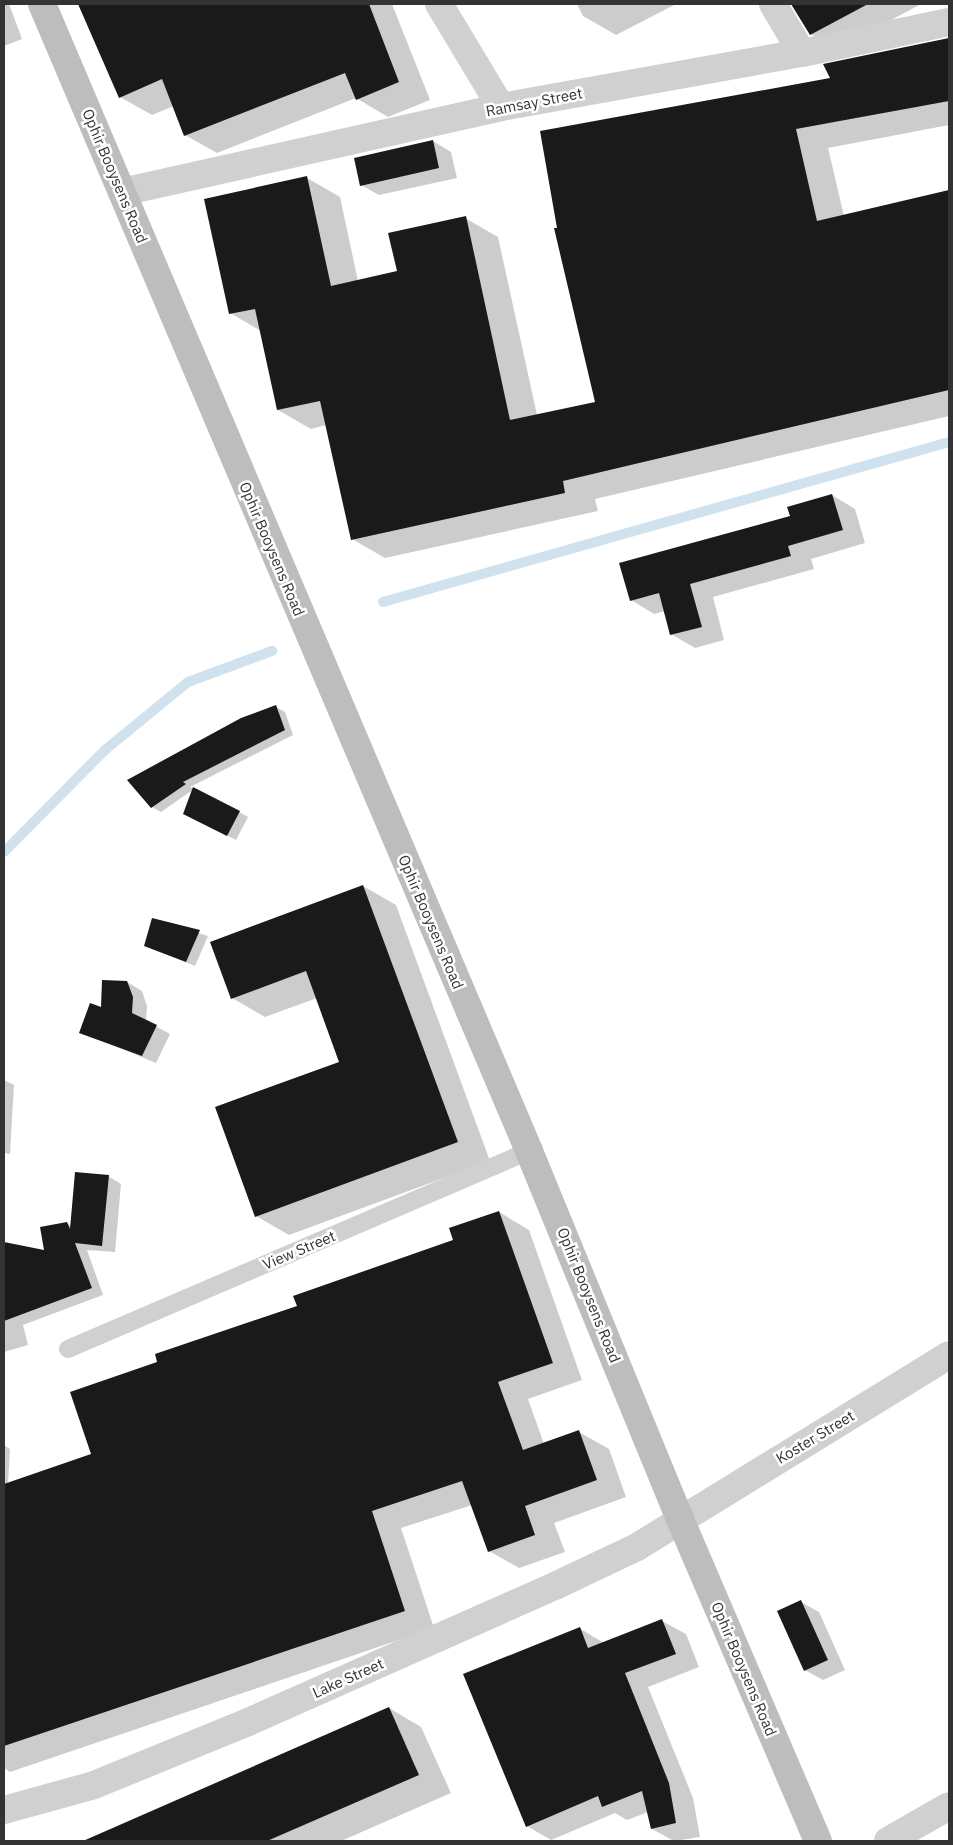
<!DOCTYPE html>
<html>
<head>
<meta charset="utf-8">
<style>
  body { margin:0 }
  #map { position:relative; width:953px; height:1845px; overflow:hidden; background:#fff; font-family:"IBM Plex Sans",sans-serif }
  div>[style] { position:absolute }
  .shadow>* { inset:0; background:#0003 }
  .stream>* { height:10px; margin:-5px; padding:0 5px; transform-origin:5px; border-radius:5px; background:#cfe2ee }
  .building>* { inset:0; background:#1a1a1a }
  .service>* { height:18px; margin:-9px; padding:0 9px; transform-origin:9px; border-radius:9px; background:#d0d0d0 }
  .minor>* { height:28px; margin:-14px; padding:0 14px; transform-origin:14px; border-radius:14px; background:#d0d0d0 }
  .secondary>* { height:28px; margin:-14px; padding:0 14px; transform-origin:14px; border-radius:14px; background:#bdbdbd }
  span { translate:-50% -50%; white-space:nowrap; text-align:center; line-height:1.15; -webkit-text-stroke:5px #fff; paint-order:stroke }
  .street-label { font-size:15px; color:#333 }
  .frame { position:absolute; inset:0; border:5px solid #333; pointer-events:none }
</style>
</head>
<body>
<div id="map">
  <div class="shadow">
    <div style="clip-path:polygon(4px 4px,9px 4px,22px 39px,4px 46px)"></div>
    <div style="clip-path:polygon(80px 4px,392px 4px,430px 100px,388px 117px,356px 98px,217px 153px,185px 135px,174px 106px,152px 115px,120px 97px)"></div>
    <div style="clip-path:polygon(577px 4px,676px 4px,616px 35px,583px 16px)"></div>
    <div style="clip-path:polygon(794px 4px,921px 4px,837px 49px,811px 34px)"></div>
    <div style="clip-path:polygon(949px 39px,949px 125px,828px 148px,844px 216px,949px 192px,949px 416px,595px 499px,598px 511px,385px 558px,352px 539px,326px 425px,311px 429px,278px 410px,261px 331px,230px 313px,307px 178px,340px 197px,358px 281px,398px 272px,465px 218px,498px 237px,537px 415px,596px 403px,832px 79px,825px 65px)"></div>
    <div style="clip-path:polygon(433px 141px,451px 152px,457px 178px,379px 195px,361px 185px)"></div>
    <div style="clip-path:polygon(832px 495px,855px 509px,865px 543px,811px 559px,814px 569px,713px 597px,724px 640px,695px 648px,671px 634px,665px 611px,654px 614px,631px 600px)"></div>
    <div style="clip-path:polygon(276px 707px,285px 712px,293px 735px,190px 787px,194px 789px,161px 812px,152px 807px)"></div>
    <div style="clip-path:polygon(239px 812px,248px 817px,236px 840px,194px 818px)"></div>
    <div style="clip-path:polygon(363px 886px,396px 905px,490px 1161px,289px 1235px,256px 1216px,340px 1062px,317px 998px,265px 1017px,232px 998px)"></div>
    <div style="clip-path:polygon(153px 919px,208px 936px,195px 966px,146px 946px)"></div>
    <div style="clip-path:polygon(127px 982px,142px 991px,147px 1006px,146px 1021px,170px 1034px,156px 1063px,81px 1032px)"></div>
    <div style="clip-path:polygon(4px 1080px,14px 1085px,10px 1154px,4px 1153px)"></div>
    <div style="clip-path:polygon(108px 1176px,121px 1184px,115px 1252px,87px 1250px,103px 1295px,23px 1325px,28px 1345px,4px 1352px,4px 1244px,45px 1251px,67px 1223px,71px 1226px)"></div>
    <div style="clip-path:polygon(499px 1212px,529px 1230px,582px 1380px,528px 1399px,544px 1444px,579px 1432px,609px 1449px,626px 1497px,554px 1523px,565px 1552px,519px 1568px,489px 1551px,472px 1505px,401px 1528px,434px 1628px,10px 1772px,4px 1768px,4px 1582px,80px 1550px,27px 1560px,4px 1547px,4px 1445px,10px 1449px,8px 1484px,93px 1455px,159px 1363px,455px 1241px)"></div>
    <div style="clip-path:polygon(801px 1602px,819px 1612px,845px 1670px,823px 1680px,805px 1670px)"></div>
    <div style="clip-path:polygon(662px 1621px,686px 1634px,699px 1667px,648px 1687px,693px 1798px,700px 1837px,674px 1841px,652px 1829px,648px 1812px,627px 1820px,615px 1813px,551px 1840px,527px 1826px,579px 1628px,604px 1643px)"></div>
    <div style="clip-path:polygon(389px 1708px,421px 1727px,451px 1793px,341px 1841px,86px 1841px)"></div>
  </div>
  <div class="stream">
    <div style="left:383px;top:602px;width:588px;rotate:-15.78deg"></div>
    <div style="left:4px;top:852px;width:144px;rotate:-45.3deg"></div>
    <div style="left:105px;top:750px;width:107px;rotate:-39.3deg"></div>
    <div style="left:188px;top:682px;width:90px;rotate:-20.3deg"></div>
  </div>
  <div class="building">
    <div style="clip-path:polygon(78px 4px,369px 4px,399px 82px,356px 100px,345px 73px,184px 136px,162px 79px,119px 98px)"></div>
    <div style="clip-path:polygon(791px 4px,868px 4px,810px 35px)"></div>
    <div style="clip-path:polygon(949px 38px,949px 101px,796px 129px,817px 221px,949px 190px,949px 390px,563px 481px,565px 493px,351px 540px,320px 401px,277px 410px,255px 309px,229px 314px,204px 199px,307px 176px,331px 286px,397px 271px,388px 233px,466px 216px,510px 420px,595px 402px,554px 228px,557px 228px,540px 131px,830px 78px,823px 64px)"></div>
    <div style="clip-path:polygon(433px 140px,439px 168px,360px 186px,354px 158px)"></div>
    <div style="clip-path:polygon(832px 494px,843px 530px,788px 546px,791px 556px,690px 584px,702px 627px,670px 635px,659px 593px,630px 601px,619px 563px,790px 516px,787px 507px)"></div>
    <div style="clip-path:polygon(276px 705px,285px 730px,183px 782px,186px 784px,151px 808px,127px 780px,241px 718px)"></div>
    <div style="clip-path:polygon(193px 787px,240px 811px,227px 836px,183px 814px)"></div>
    <div style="clip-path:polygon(363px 885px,458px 1142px,255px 1217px,215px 1107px,339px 1062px,306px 971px,231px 999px,210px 942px)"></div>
    <div style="clip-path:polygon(152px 918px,200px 930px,186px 962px,144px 946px)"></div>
    <div style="clip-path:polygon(102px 980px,127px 981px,133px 997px,132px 1013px,157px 1025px,142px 1056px,79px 1033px,90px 1003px,101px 1007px)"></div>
    <div style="clip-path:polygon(75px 1172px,109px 1175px,102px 1246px,75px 1243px,92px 1288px,4px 1321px,4px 1242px,44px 1250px,40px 1227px,67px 1222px,70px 1229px)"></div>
    <div style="clip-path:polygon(499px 1211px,553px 1363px,498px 1382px,523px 1450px,579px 1430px,597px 1480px,525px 1506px,535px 1535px,488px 1552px,462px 1481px,372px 1511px,405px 1611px,4px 1746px,4px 1484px,91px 1454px,70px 1392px,157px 1362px,155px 1354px,297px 1306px,293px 1296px,453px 1240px,449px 1228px)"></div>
    <div style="clip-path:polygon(801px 1600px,828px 1660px,804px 1671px,777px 1611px)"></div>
    <div style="clip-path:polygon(662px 1619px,676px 1654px,625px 1673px,669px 1783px,676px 1823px,651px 1829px,642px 1791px,602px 1807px,598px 1796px,526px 1827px,463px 1674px,580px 1627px,588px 1648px)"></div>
    <div style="clip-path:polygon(389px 1707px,419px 1775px,267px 1841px,83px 1841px)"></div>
  </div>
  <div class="service">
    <div style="left:68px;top:1349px;width:502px;rotate:-23.24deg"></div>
  </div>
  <div class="minor">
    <div style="left:439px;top:4px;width:120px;rotate:59deg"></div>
    <div style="left:773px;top:4px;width:57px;rotate:59.4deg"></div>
    <div style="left:122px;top:192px;width:388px;rotate:-12.6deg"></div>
    <div style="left:501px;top:107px;width:306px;rotate:-10.2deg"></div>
    <div style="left:802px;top:53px;width:150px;rotate:-11.9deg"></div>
    <div style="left:4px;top:1810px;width:93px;rotate:-15.5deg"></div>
    <div style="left:94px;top:1785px;width:166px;rotate:-22.2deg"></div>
    <div style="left:248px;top:1722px;width:338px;rotate:-23.9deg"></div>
    <div style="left:557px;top:1585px;width:89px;rotate:-25.4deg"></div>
    <div style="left:637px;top:1547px;width:366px;rotate:-31.6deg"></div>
    <div style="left:888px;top:1841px;width:70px;rotate:-29.8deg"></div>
  </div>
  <div class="secondary">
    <div style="left:42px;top:4px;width:1246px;rotate:66.99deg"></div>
    <div style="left:529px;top:1151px;width:398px;rotate:67.7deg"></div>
    <div style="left:680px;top:1519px;width:350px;rotate:66.8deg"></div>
  </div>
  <div class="street-label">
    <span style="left:534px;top:102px;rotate:-11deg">Ramsay Street</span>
    <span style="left:115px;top:176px;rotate:67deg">Ophir Booysens Road</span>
    <span style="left:272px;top:549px;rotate:67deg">Ophir Booysens Road</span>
    <span style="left:431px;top:922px;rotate:67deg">Ophir Booysens Road</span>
    <span style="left:299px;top:1250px;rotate:-23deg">View Street</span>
    <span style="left:589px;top:1295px;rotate:68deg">Ophir Booysens Road</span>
    <span style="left:815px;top:1437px;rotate:-31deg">Koster Street</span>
    <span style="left:744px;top:1669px;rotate:67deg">Ophir Booysens Road</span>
    <span style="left:348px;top:1678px;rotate:-24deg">Lake Street</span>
  </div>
  <div class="frame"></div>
</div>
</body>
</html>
